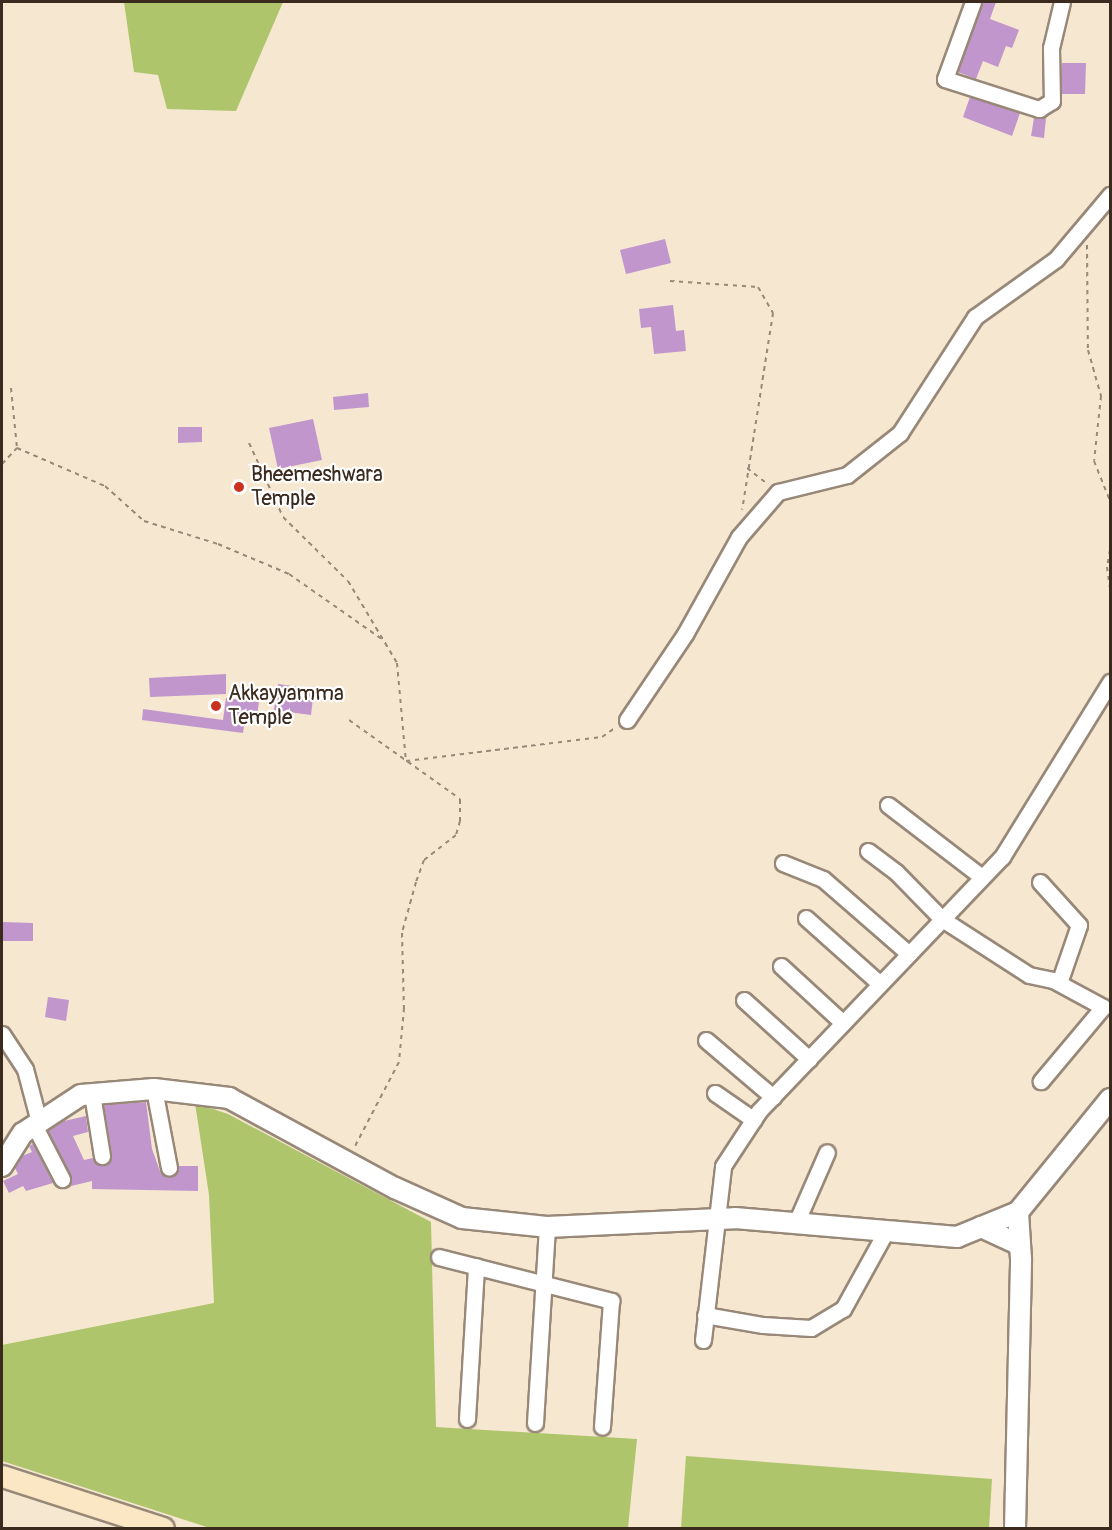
<!DOCTYPE html>
<html>
<head>
<meta charset="utf-8">
<style>
  body { margin:0 }
  #map { position:relative; width:1112px; height:1530px; overflow:hidden; background:#f6e7d1; font-family:Pangolin,sans-serif }
  div>[style] { position:absolute }
  .green>* { inset:0; background:#aec56b }
  .building>* { inset:0; background:#c096cd }
  .path>* { height:2px; margin-top:-1px; transform-origin:0; background:repeating-linear-gradient(90deg,#988878 0 4.5px,transparent 0 9px) }
  .roads { filter:drop-shadow(2px 0 #988878) drop-shadow(-2px 0 #988878) drop-shadow(0 2px #988878) drop-shadow(0 -2px #988878) }
  .minor>* { height:15px; margin:-7.5px; padding:0 7.5px; transform-origin:7.5px; border-radius:7.5px; background:#fff }
  .tertiary>* { height:20px; margin:-10px; padding:0 10px; transform-origin:10px; border-radius:10px; background:#fff }
  .secondary>* { height:21px; margin:-10.5px; padding:0 10.5px; transform-origin:10.5px; border-radius:10.5px; background:#fbe7c3 }
  .dots>* { width:16px; height:16px; translate:-50% -50%; box-sizing:border-box; border:3px solid #fff; border-radius:50% }
  span { translate:-50% -50%; white-space:nowrap; text-align:center; line-height:1.15; -webkit-text-stroke:4.5px #fff; paint-order:stroke }
  .poi-label { font-size:21px; color:#3b2a1e }
  .left { translate:0 -50%; text-align:left }
  .frame { position:absolute; inset:0; border:3px solid #3b2a1e; pointer-events:none }
</style>
</head>
<body>
<div id="map">
  <div class="green">
    <div style="clip-path:polygon(124px 2px,283px 2px,236px 111px,167px 109px,158px 75px,134px 72px)"></div>
    <div style="clip-path:polygon(195px 1103px,228px 1114px,431px 1222px,436px 1427px,637px 1439px,628px 1528px,210px 1528px,2px 1461px,2px 1345px,214px 1303px,209px 1195px)"></div>
    <div style="clip-path:polygon(686px 1456px,992px 1479px,989px 1528px,681px 1528px)"></div>
  </div>
  <div class="building">
    <div style="clip-path:polygon(983px 2px,996px 2px,990px 19px,1019px 30px,1012px 48px,1006px 46px,998px 67px,983px 61px,976px 79px,958px 72px)"></div>
    <div style="clip-path:polygon(1062px 63px,1086px 63px,1085px 94px,1062px 94px)"></div>
    <div style="clip-path:polygon(970px 97px,1020px 113px,1012px 136px,963px 117px)"></div>
    <div style="clip-path:polygon(1034px 118px,1046px 118px,1044px 138px,1031px 136px)"></div>
    <div style="clip-path:polygon(665px 239px,671px 263px,626px 274px,620px 250px)"></div>
    <div style="clip-path:polygon(673px 305px,676px 331px,684px 330px,686px 351px,654px 354px,651px 327px,641px 328px,639px 309px)"></div>
    <div style="clip-path:polygon(368px 393px,369px 407px,334px 410px,333px 397px)"></div>
    <div style="clip-path:polygon(313px 419px,322px 460px,278px 469px,269px 428px)"></div>
    <div style="clip-path:polygon(178px 427px,202px 427px,202px 442px,178px 443px)"></div>
    <div style="clip-path:polygon(226px 674px,226px 694px,150px 697px,149px 678px)"></div>
    <div style="clip-path:polygon(278px 684px,314px 689px,311px 715px,274px 710px)"></div>
    <div style="clip-path:polygon(226px 698px,259px 702px,256px 722px,245px 720px,243px 733px,142px 720px,143px 709px,223px 720px)"></div>
    <div style="clip-path:polygon(2px 922px,33px 923px,33px 941px,2px 941px)"></div>
    <div style="clip-path:polygon(48px 997px,69px 1000px,66px 1021px,45px 1017px)"></div>
    <div style="clip-path:polygon(146px 1102px,152px 1149px,161px 1174px,171px 1177px,179px 1166px,198px 1166px,198px 1191px,92px 1189px,92px 1181px,67px 1187px,71px 1175px,48px 1131px,64px 1121px,86px 1116px,88px 1132px,73px 1136px,84px 1160px,93px 1158px,104px 1165px,112px 1155px,104px 1105px)"></div>
    <div style="clip-path:polygon(33px 1144px,53px 1183px,26px 1191px,23px 1186px,9px 1193px,3px 1181px,18px 1174px,15px 1168px,22px 1156px,32px 1152px,29px 1146px)"></div>
  </div>
  <div class="path">
    <div style="left:1087px;top:245px;width:105px;rotate:89.5deg"></div>
    <div style="left:1088px;top:350px;width:48px;rotate:74.2deg"></div>
    <div style="left:1101px;top:396px;width:65px;rotate:96.1deg"></div>
    <div style="left:1094px;top:461px;width:43px;rotate:68.2deg"></div>
    <div style="left:670px;top:281px;width:88px;rotate:3.9deg"></div>
    <div style="left:758px;top:287px;width:30px;rotate:60deg"></div>
    <div style="left:773px;top:313px;width:199px;rotate:98.9deg"></div>
    <div style="left:11px;top:388px;width:60px;rotate:84.3deg"></div>
    <div style="left:17px;top:448px;width:96px;rotate:23.4deg"></div>
    <div style="left:105px;top:486px;width:52px;rotate:41.9deg"></div>
    <div style="left:144px;top:521px;width:77px;rotate:17.3deg"></div>
    <div style="left:218px;top:544px;width:77px;rotate:22.9deg"></div>
    <div style="left:289px;top:574px;width:113px;rotate:35deg"></div>
    <div style="left:249px;top:443px;width:81px;rotate:65.3deg"></div>
    <div style="left:283px;top:517px;width:91px;rotate:44.6deg"></div>
    <div style="left:348px;top:581px;width:96px;rotate:59.1deg"></div>
    <div style="left:397px;top:663px;width:98px;rotate:84.8deg"></div>
    <div style="left:406px;top:761px;width:197px;rotate:-7deg"></div>
    <div style="left:602px;top:737px;width:16px;rotate:-35deg"></div>
    <div style="left:2px;top:464px;width:22px;rotate:-47deg"></div>
    <div style="left:747px;top:468px;width:24px;rotate:38deg"></div>
    <div style="left:1110px;top:550px;width:17px;rotate:100deg"></div>
    <div style="left:1107px;top:567px;width:21px;rotate:82deg"></div>
    <div style="left:349px;top:720px;width:136px;rotate:35.4deg"></div>
    <div style="left:460px;top:799px;width:22px;rotate:90deg"></div>
    <div style="left:460px;top:821px;width:15px;rotate:106deg"></div>
    <div style="left:456px;top:835px;width:41px;rotate:142deg"></div>
    <div style="left:424px;top:860px;width:23px;rotate:110deg"></div>
    <div style="left:416px;top:882px;width:53px;rotate:105.4deg"></div>
    <div style="left:402px;top:933px;width:75px;rotate:88.5deg"></div>
    <div style="left:404px;top:1008px;width:54px;rotate:95.3deg"></div>
    <div style="left:399px;top:1062px;width:97px;rotate:117.6deg"></div>
  </div>
  <div class="roads">
    <div class="minor">
      <div style="left:973px;top:2px;width:82px;rotate:110deg"></div>
      <div style="left:945px;top:79px;width:99px;rotate:17.7deg"></div>
      <div style="left:1039px;top:109px;width:15px;rotate:-32deg"></div>
      <div style="left:1052px;top:101px;width:53px;rotate:-91.1deg"></div>
      <div style="left:1051px;top:48px;width:47px;rotate:-76.6deg"></div>
      <div style="left:627px;top:720px;width:104px;rotate:-56deg"></div>
      <div style="left:685px;top:634px;width:111px;rotate:-60.9deg"></div>
      <div style="left:739px;top:537px;width:60px;rotate:-49.1deg"></div>
      <div style="left:778px;top:492px;width:71px;rotate:-13.8deg"></div>
      <div style="left:847px;top:475px;width:68px;rotate:-38.4deg"></div>
      <div style="left:900px;top:433px;width:138px;rotate:-57.1deg"></div>
      <div style="left:975px;top:317px;width:100px;rotate:-35.6deg"></div>
      <div style="left:1056px;top:259px;width:84px;rotate:-49.8deg"></div>
      <div style="left:888px;top:805px;width:118px;rotate:37.5deg"></div>
      <div style="left:868px;top:851px;width:35px;rotate:37deg"></div>
      <div style="left:896px;top:872px;width:66px;rotate:45.6deg"></div>
      <div style="left:942px;top:919px;width:103px;rotate:32.8deg"></div>
      <div style="left:1029px;top:975px;width:25px;rotate:12deg"></div>
      <div style="left:1053px;top:980px;width:57px;rotate:28.4deg"></div>
      <div style="left:1103px;top:1007px;width:97px;rotate:130deg"></div>
      <div style="left:783px;top:863px;width:43px;rotate:21.8deg"></div>
      <div style="left:823px;top:879px;width:114px;rotate:41.1deg"></div>
      <div style="left:1040px;top:882px;width:58px;rotate:47.8deg"></div>
      <div style="left:1079px;top:925px;width:61px;rotate:109deg"></div>
      <div style="left:806px;top:918px;width:99px;rotate:41.7deg"></div>
      <div style="left:781px;top:966px;width:84px;rotate:42.6deg"></div>
      <div style="left:744px;top:1000px;width:88px;rotate:42.2deg"></div>
      <div style="left:2px;top:1034px;width:42px;rotate:56.7deg"></div>
      <div style="left:25px;top:1069px;width:55px;rotate:75.2deg"></div>
      <div style="left:706px;top:1040px;width:88px;rotate:40.4deg"></div>
      <div style="left:154px;top:1089px;width:80px;rotate:79.2deg"></div>
      <div style="left:715px;top:1093px;width:47px;rotate:34.7deg"></div>
      <div style="left:92px;top:1094px;width:63px;rotate:80.8deg"></div>
      <div style="left:34px;top:1125px;width:61px;rotate:62.6deg"></div>
      <div style="left:796px;top:1223px;width:77px;rotate:-66.4deg"></div>
      <div style="left:439px;top:1257px;width:178px;rotate:14.3deg"></div>
      <div style="left:611px;top:1301px;width:126px;rotate:94.1deg"></div>
      <div style="left:705px;top:1315px;width:59px;rotate:9.8deg"></div>
      <div style="left:763px;top:1325px;width:48px;rotate:3.6deg"></div>
      <div style="left:811px;top:1328px;width:37px;rotate:-31deg"></div>
      <div style="left:843px;top:1309px;width:89px;rotate:-61.1deg"></div>
      <div style="left:703px;top:1340px;width:175px;rotate:-83.4deg"></div>
      <div style="left:723px;top:1166px;width:66px;rotate:-56.8deg"></div>
      <div style="left:759px;top:1111px;width:352px;rotate:-46.3deg"></div>
      <div style="left:1002px;top:857px;width:206px;rotate:-58.3deg"></div>
      <div style="left:467px;top:1419px;width:153px;rotate:-86.6deg"></div>
      <div style="left:535px;top:1423px;width:196px;rotate:-86.5deg"></div>
    </div>
    <div class="tertiary">
      <div style="left:2px;top:1166px;width:39px;rotate:-58deg"></div>
      <div style="left:23px;top:1133px;width:69px;rotate:-33.2deg"></div>
      <div style="left:81px;top:1095px;width:73px;rotate:-4.7deg"></div>
      <div style="left:154px;top:1089px;width:76px;rotate:6.8deg"></div>
      <div style="left:229px;top:1098px;width:189px;rotate:28.5deg"></div>
      <div style="left:395px;top:1188px;width:73px;rotate:24.1deg"></div>
      <div style="left:462px;top:1218px;width:85px;rotate:6deg"></div>
      <div style="left:547px;top:1227px;width:188px;rotate:-2.7deg"></div>
      <div style="left:735px;top:1218px;width:223px;rotate:4.9deg"></div>
      <div style="left:957px;top:1237px;width:66px;rotate:-22.3deg"></div>
      <div style="left:1018px;top:1212px;width:146px;rotate:-50.8deg"></div>
      <div style="left:981px;top:1227px;width:43px;rotate:24.8deg"></div>
      <div style="left:1015px;top:1528px;width:269px;rotate:-88.7deg"></div>
      <div style="left:1021px;top:1259px;width:47px;rotate:-93.7deg"></div>
    </div>
    <div class="secondary">
      <div style="left:2px;top:1476px;width:169px;rotate:17.9deg"></div>
    </div>
  </div>
  <div class="dots">
    <div style="left:239px;top:487px;background:#c8321e"></div>
    <div style="left:216px;top:706px;background:#c8321e"></div>
  </div>
  <div class="poi-label">
    <span class="left" style="left:251px;top:487px">Bheemeshwara<br>Temple</span>
    <span class="left" style="left:228px;top:706px">Akkayyamma<br>Temple</span>
  </div>
  <div class="frame"></div>
</div>
</body>
</html>
